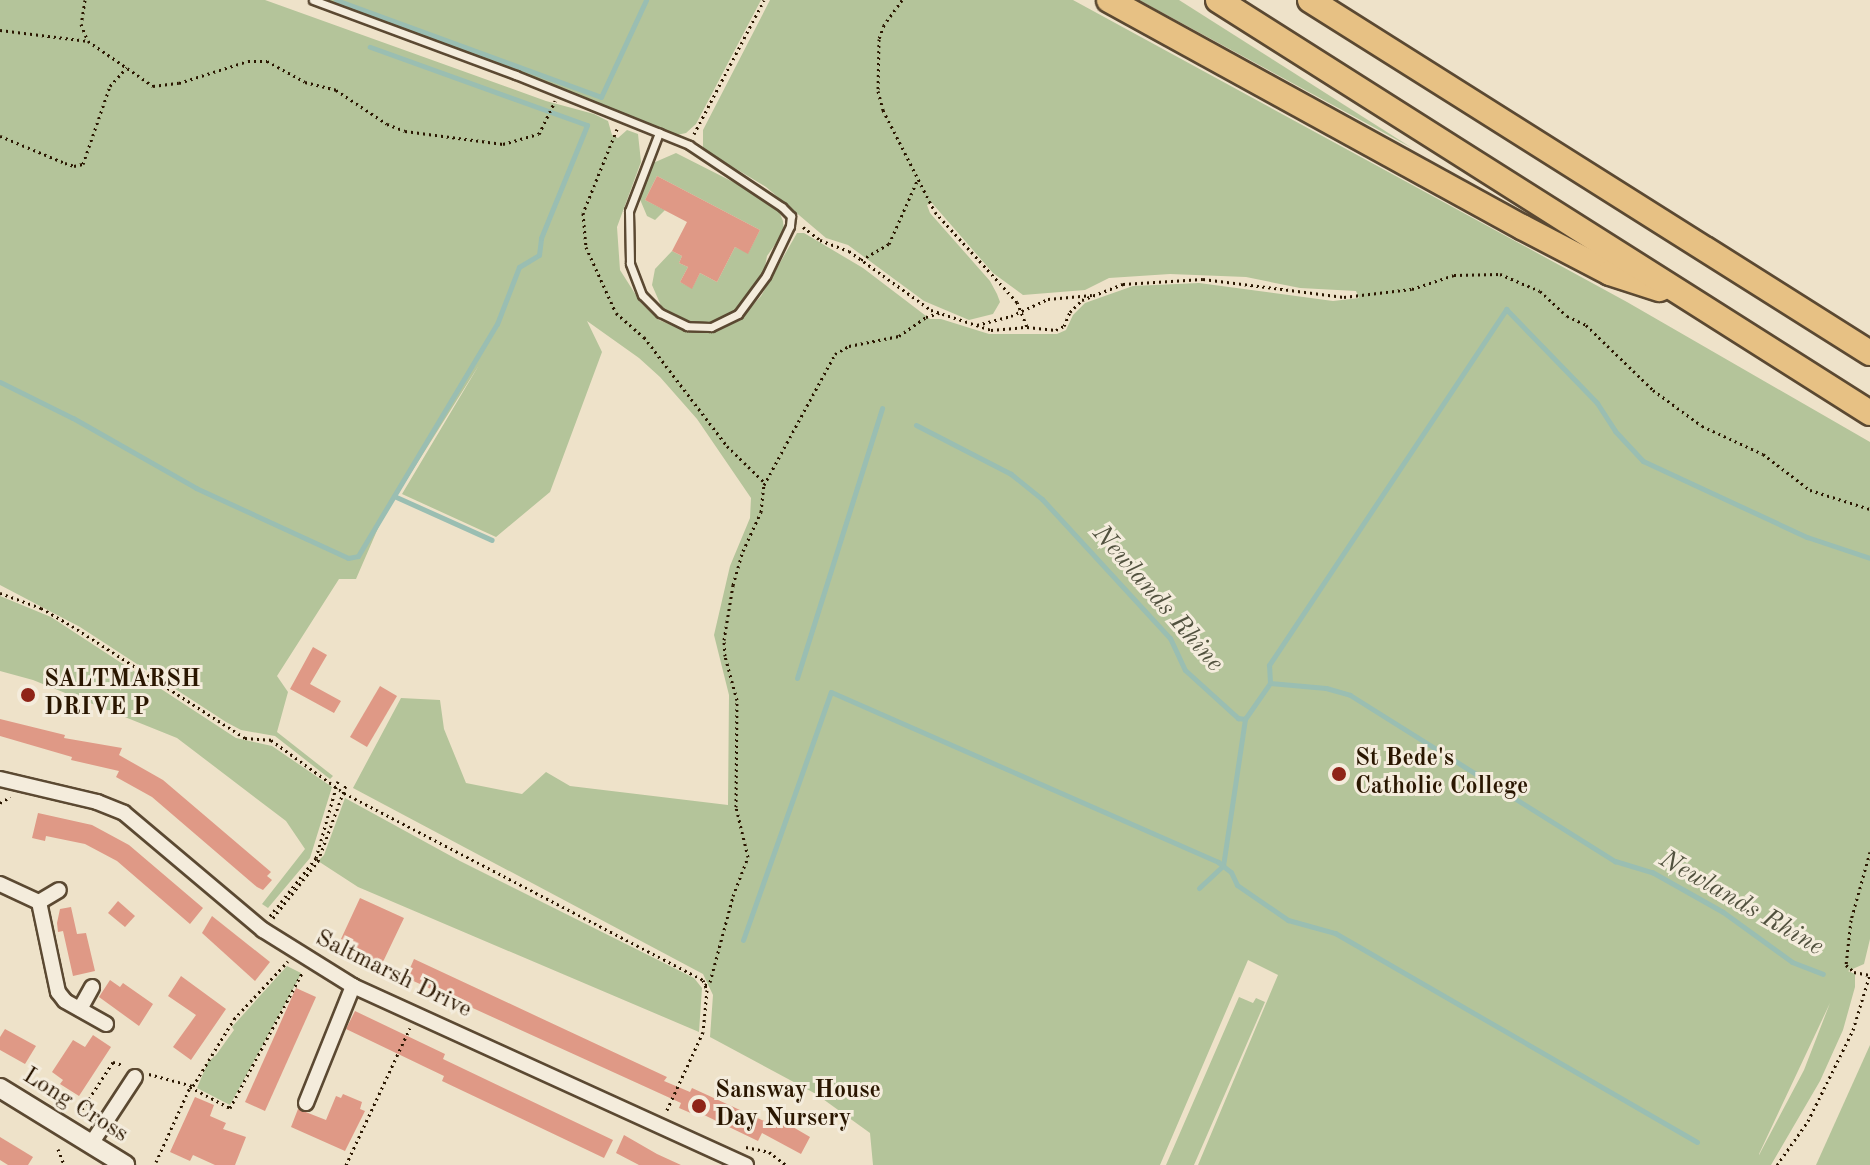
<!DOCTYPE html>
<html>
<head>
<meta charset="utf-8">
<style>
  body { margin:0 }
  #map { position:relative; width:1870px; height:1165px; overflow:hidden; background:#eee2c9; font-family:"Old Standard TT",serif }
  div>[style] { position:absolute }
  .green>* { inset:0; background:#b4c49a }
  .stream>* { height:5px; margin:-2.5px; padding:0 2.5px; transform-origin:2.5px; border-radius:2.5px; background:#9abeb2 }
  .building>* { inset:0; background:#df9986 }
  .path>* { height:3px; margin-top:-1.5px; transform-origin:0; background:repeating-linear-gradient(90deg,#2a1600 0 2px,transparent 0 6px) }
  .roads { filter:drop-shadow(2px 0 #5b4932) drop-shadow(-2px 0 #5b4932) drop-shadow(0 2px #5b4932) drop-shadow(0 -2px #5b4932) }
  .lane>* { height:7px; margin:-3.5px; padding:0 3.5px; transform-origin:3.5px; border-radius:3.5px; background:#f4ecdc }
  .street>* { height:14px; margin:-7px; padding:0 7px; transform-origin:7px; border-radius:7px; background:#f4ecdc }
  .secondary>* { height:18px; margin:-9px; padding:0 9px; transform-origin:9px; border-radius:9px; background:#f4ecdc }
  .highway>* { height:24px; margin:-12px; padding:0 12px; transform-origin:12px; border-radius:12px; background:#e7c184 }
  .dots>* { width:22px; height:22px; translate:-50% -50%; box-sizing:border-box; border:4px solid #f4ecdc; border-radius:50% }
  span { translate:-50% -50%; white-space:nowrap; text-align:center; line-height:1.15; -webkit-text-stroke:6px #f4ecdc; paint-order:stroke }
  .poi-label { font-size:24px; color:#2a1600; font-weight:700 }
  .left { translate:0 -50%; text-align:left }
  .street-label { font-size:24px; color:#2a1600 }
  .water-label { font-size:26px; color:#51513e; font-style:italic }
</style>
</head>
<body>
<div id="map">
  <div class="green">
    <div style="clip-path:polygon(evenodd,0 0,265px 0,546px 101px,594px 114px,608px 121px,612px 135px,618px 138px,627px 130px,638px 134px,641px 162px,617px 227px,620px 270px,641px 303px,659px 320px,678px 328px,704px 333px,721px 329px,744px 315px,761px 296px,797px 233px,804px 233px,863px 268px,930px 319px,941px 319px,989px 334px,1057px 334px,1066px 330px,1073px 315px,1085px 303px,1133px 286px,1199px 283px,1333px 301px,1359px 298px,1356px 291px,1300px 288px,1246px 277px,1170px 274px,1109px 278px,1085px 290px,1023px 295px,993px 273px,932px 203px,927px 205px,930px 213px,990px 281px,997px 294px,1000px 302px,993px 314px,969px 320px,924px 301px,848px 245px,826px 238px,766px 187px,703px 149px,703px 130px,770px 0,1073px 0,1627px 302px,1870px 442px,1870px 939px,1864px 964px,1848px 971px,1855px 974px,1855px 987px,1843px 1030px,1820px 1081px,1771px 1165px,1198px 1165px,1278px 975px,1248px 960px,1160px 1165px,873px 1165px,870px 1133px,816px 1094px,710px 1037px,713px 995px,703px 974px,353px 788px,401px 698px,440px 700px,444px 729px,466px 783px,522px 794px,546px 772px,570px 786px,728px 805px,729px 695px,714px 635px,730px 566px,750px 518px,751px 498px,697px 419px,660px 377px,639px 358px,587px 321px,602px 352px,550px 492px,496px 537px,402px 494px,479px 365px,382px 519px,356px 579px,339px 579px,277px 676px,288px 692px,277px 732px,333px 776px,330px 779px,275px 736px,241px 730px,226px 722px,80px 627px,0 585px,0 0,1830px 1003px,1804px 1070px,1759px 1155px,1759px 1154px,1830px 1003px)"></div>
    <div style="clip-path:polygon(317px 0,761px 0,696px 124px,686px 133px,672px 136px,483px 60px)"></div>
    <div style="clip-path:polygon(1139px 0,1179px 0,1412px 148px)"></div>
    <div style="clip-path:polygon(676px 153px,745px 188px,779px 211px,783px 221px,784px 232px,767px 256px,764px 272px,737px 310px,714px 324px,689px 323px,662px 308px,652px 285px,655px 269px,672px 251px,682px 256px,679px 263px,688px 267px,680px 282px,692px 288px,700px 273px,717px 282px,735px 247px,748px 253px,760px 230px,657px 176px,645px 200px,665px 210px,655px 220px,647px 216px,639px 197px,644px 181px,653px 163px)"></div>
    <div style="clip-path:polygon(0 596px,51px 617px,236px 738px,272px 746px,332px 787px,310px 858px,268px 908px,262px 904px,305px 849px,286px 821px,177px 738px,33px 680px,0 671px)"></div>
    <div style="clip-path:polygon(345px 798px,460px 861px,694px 978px,702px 988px,699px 1032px,358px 887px,318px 861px,324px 855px)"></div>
    <div style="clip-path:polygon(287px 966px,301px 973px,298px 980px,230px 1105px,197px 1088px,208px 1062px,216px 1055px,234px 1030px,232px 1027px)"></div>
    <div style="clip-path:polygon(1239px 997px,1253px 1003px,1256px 998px,1265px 1002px,1194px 1165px,1166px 1165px)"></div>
    <div style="clip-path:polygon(1870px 1045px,1870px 1165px,1816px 1165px)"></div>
  </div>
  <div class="stream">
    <div style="left:336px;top:0;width:282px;rotate:20.1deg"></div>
    <div style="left:601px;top:97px;width:107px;rotate:-65.1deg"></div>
    <div style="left:0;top:382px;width:81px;rotate:26.3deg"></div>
    <div style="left:73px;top:418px;width:142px;rotate:29.6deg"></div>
    <div style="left:196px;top:488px;width:167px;rotate:24.7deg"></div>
    <div style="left:348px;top:558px;width:10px;rotate:-11deg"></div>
    <div style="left:358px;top:556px;width:270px;rotate:-59.1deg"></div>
    <div style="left:497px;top:324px;width:61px;rotate:-68.9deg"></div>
    <div style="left:519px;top:267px;width:23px;rotate:-31deg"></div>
    <div style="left:539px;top:255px;width:17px;rotate:-83deg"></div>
    <div style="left:541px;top:238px;width:122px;rotate:-67.8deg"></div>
    <div style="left:587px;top:125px;width:231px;rotate:-160.2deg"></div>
    <div style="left:916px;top:425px;width:107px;rotate:27.3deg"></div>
    <div style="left:1011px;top:474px;width:40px;rotate:39deg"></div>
    <div style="left:1042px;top:499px;width:189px;rotate:47.4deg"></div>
    <div style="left:1170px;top:638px;width:35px;rotate:65deg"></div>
    <div style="left:1185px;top:670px;width:72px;rotate:42.2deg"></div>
    <div style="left:1238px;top:718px;width:7px;rotate:8deg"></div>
    <div style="left:1245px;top:719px;width:44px;rotate:-55.2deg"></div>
    <div style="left:1270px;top:683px;width:56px;rotate:5.1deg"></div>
    <div style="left:1326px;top:688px;width:25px;rotate:16deg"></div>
    <div style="left:1350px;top:695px;width:313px;rotate:32.1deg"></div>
    <div style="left:1615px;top:861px;width:39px;rotate:17deg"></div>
    <div style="left:1652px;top:872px;width:81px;rotate:29.4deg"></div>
    <div style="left:1723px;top:912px;width:85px;rotate:35.9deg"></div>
    <div style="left:1792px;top:962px;width:33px;rotate:21deg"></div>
    <div style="left:394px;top:496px;width:107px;rotate:24.2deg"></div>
    <div style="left:797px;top:678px;width:283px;rotate:-72.5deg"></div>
    <div style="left:1270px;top:683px;width:18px;rotate:-93deg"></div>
    <div style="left:1269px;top:665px;width:428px;rotate:-56.3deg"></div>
    <div style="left:1506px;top:309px;width:131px;rotate:45.9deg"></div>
    <div style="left:1597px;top:403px;width:33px;rotate:57deg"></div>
    <div style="left:1615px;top:431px;width:41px;rotate:47deg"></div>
    <div style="left:1643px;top:461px;width:181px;rotate:24.9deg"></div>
    <div style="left:1807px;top:537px;width:66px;rotate:18.4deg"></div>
    <div style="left:1199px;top:888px;width:33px;rotate:-43deg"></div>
    <div style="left:1223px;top:866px;width:149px;rotate:-81.5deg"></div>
    <div style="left:743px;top:940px;width:263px;rotate:-70.5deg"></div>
    <div style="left:831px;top:692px;width:423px;rotate:23.7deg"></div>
    <div style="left:1218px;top:862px;width:16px;rotate:38deg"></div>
    <div style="left:1231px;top:872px;width:14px;rotate:65deg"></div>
    <div style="left:1237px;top:885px;width:62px;rotate:34.5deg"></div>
    <div style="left:1288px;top:920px;width:49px;rotate:15.5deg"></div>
    <div style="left:1335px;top:933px;width:418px;rotate:30deg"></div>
  </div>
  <div class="building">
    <div style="clip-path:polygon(657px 176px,760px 230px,748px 254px,735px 247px,717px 282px,700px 273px,692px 289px,680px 282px,688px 267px,679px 263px,682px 256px,672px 251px,687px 222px,645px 200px)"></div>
    <div style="clip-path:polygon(313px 647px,327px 655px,310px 684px,341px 701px,334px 713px,290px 689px)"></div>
    <div style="clip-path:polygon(380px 686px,397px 696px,367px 747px,350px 737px)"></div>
    <div style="clip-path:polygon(0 719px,65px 735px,64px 738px,122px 748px,119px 755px,163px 780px,271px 872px,267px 876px,272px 880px,263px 890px,257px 887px,152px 797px,116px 777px,119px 771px,71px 760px,72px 757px,0 736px)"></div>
    <div style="clip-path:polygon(38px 813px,92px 825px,129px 845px,203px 908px,190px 924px,117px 861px,85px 844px,46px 836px,45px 841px,32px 838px)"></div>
    <div style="clip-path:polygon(360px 898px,404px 918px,381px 966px,349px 952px,352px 944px,341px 939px)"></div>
    <div style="clip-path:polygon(118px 901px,135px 916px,125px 927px,108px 913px)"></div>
    <div style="clip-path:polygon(71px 907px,77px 934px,86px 933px,95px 971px,73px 976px,63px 931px,58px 932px,57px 923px,60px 909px)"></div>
    <div style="clip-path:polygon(212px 916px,270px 962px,255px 981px,202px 933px)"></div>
    <div style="clip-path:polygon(414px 959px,667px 1077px,664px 1081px,690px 1092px,692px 1088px,777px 1127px,781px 1120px,810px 1137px,801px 1154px,762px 1133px,758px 1141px,702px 1114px,700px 1117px,679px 1108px,681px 1103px,409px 979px,407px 975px)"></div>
    <div style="clip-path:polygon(181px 976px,226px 1009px,191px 1060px,173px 1047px,196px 1015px,168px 996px)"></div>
    <div style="clip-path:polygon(110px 980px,120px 987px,123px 983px,153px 1004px,139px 1026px,99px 997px)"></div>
    <div style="clip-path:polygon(296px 988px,316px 997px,265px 1111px,245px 1102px)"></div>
    <div style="clip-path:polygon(355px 1011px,445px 1054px,443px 1059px,613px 1140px,604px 1158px,442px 1081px,444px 1076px,346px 1029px)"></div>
    <div style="clip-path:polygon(5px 1029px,36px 1046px,25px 1064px,0 1050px,0 1037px)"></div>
    <div style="clip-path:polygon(93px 1035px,111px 1047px,79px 1096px,60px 1084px,63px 1080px,52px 1072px,73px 1040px,85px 1047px)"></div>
    <div style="clip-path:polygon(343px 1094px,362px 1102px,360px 1109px,365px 1111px,345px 1151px,291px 1127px,298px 1109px,326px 1120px,336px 1096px,341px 1098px)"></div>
    <div style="clip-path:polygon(195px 1097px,214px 1105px,210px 1116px,226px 1123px,223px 1129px,246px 1137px,235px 1165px,215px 1165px,193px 1155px,190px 1161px,170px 1152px)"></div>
    <div style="clip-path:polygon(624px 1135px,657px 1154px,681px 1165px,639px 1165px,616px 1153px)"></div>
    <div style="clip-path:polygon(0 1137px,33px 1157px,28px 1165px,8px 1165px,0 1160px)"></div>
  </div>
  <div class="path">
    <div style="left:85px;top:0;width:24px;rotate:99deg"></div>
    <div style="left:81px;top:24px;width:18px;rotate:68deg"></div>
    <div style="left:88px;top:41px;width:79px;rotate:34.7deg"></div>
    <div style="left:153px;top:86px;width:26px;rotate:-7deg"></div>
    <div style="left:179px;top:83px;width:72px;rotate:-17.7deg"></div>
    <div style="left:248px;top:61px;width:19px"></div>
    <div style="left:267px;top:61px;width:43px;rotate:28.9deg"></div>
    <div style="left:305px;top:82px;width:32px;rotate:14deg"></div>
    <div style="left:336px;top:90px;width:61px;rotate:33.7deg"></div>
    <div style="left:387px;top:124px;width:19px;rotate:21deg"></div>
    <div style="left:405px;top:131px;width:99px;rotate:7.6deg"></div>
    <div style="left:503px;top:144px;width:37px;rotate:-16deg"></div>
    <div style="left:539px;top:134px;width:37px;rotate:-64deg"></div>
    <div style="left:902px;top:0;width:31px;rotate:126deg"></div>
    <div style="left:884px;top:25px;width:15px;rotate:110deg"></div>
    <div style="left:879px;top:39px;width:52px;rotate:91.1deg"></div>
    <div style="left:878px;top:91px;width:20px;rotate:75deg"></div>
    <div style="left:883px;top:110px;width:114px;rotate:63deg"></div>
    <div style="left:935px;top:212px;width:122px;rotate:47.7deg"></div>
    <div style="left:1017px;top:302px;width:27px;rotate:68deg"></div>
    <div style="left:0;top:30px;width:89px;rotate:7.1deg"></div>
    <div style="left:617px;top:129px;width:91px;rotate:112deg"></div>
    <div style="left:583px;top:213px;width:34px;rotate:85deg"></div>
    <div style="left:586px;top:247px;width:72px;rotate:65.6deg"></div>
    <div style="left:616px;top:313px;width:37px;rotate:41deg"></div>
    <div style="left:644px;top:337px;width:137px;rotate:52.7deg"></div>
    <div style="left:727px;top:446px;width:52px;rotate:44.2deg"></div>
    <div style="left:694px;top:134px;width:151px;rotate:-62.4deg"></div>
    <div style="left:0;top:136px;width:70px;rotate:22.6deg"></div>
    <div style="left:65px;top:163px;width:9px;rotate:18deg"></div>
    <div style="left:74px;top:166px;width:9px;rotate:-13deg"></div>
    <div style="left:83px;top:164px;width:83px;rotate:-70.9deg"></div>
    <div style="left:110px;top:86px;width:25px;rotate:-48deg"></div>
    <div style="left:803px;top:227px;width:21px;rotate:37deg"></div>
    <div style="left:820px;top:240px;width:31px;rotate:21deg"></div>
    <div style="left:849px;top:251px;width:101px;rotate:35.7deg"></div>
    <div style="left:931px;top:310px;width:63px;rotate:18.4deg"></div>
    <div style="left:991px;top:330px;width:36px;rotate:-5deg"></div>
    <div style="left:1027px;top:327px;width:29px;rotate:6deg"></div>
    <div style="left:1056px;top:330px;width:9px;rotate:-27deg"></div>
    <div style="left:1064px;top:326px;width:15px;rotate:-67deg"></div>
    <div style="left:1070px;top:312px;width:17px;rotate:-45deg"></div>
    <div style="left:1082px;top:300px;width:44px;rotate:-21.3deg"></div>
    <div style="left:1123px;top:284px;width:80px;rotate:-3.6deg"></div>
    <div style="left:1203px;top:279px;width:142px;rotate:7.3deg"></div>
    <div style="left:1344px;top:297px;width:68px;rotate:-6.7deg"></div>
    <div style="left:1412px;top:289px;width:44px;rotate:-18.4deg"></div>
    <div style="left:1454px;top:275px;width:46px;rotate:-1.2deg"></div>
    <div style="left:1500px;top:274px;width:43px;rotate:23deg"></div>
    <div style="left:1540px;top:291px;width:37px;rotate:43deg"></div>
    <div style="left:1567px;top:316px;width:21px;rotate:25deg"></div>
    <div style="left:1586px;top:325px;width:93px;rotate:44.1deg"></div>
    <div style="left:1653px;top:390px;width:61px;rotate:36.3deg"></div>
    <div style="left:1702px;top:426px;width:67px;rotate:24.7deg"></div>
    <div style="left:1763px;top:454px;width:59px;rotate:37.5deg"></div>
    <div style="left:1810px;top:490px;width:63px;rotate:17.6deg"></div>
    <div style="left:861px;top:260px;width:32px;rotate:-30deg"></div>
    <div style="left:889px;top:244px;width:69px;rotate:-66deg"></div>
    <div style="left:977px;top:325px;width:35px;rotate:-15deg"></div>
    <div style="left:1011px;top:316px;width:41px;rotate:-24.7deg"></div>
    <div style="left:1048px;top:299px;width:44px;rotate:-5.2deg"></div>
    <div style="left:0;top:593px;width:44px;rotate:20.1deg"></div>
    <div style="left:41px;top:608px;width:36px;rotate:30deg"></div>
    <div style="left:72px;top:626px;width:206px;rotate:32.9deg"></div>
    <div style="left:245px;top:738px;width:26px;rotate:4deg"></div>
    <div style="left:271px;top:740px;width:90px;rotate:36deg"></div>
    <div style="left:344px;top:793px;width:405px;rotate:27.5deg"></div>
    <div style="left:703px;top:980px;width:11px;rotate:68deg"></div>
    <div style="left:707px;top:990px;width:42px;rotate:95.4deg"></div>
    <div style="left:703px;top:1032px;width:88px;rotate:114.8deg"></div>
    <div style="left:0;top:803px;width:12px;rotate:-31deg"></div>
    <div style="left:1870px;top:852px;width:71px;rotate:105.6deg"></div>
    <div style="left:1851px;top:920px;width:45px;rotate:96.3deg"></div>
    <div style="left:1846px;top:965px;width:11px;rotate:41deg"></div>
    <div style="left:1854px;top:972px;width:16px;rotate:11deg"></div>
    <div style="left:270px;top:916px;width:74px;rotate:-51.6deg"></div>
    <div style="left:316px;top:858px;width:80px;rotate:-74.1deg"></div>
    <div style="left:273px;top:918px;width:73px;rotate:-51.7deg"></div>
    <div style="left:318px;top:861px;width:81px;rotate:-69.8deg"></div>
    <div style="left:705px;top:985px;width:6px;rotate:-31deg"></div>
    <div style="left:710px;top:982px;width:89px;rotate:-75deg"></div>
    <div style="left:733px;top:896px;width:42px;rotate:-69deg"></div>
    <div style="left:748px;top:857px;width:51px;rotate:-103.5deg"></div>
    <div style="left:736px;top:807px;width:107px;rotate:-89.5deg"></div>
    <div style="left:737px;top:700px;width:46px;rotate:-105.3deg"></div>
    <div style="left:725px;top:656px;width:16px;rotate:-94deg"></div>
    <div style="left:724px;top:640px;width:56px;rotate:-80.7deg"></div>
    <div style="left:733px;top:585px;width:35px;rotate:-74deg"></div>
    <div style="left:743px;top:551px;width:43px;rotate:-65.2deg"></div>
    <div style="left:761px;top:512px;width:27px;rotate:-84deg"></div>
    <div style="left:764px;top:485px;width:149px;rotate:-61.5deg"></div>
    <div style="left:835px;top:354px;width:16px;rotate:-30deg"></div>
    <div style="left:849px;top:346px;width:51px;rotate:-11.3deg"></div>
    <div style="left:899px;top:336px;width:33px;rotate:-35deg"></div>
    <div style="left:926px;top:317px;width:14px;rotate:-17deg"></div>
    <div style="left:149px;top:1074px;width:46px;rotate:15.3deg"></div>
    <div style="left:193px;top:1086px;width:79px;rotate:-58.5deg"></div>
    <div style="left:234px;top:1019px;width:79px;rotate:-47deg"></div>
    <div style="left:79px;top:1114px;width:62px;rotate:-56.8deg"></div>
    <div style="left:113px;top:1062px;width:10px;rotate:17deg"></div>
    <div style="left:746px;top:1147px;width:24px;rotate:12deg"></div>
    <div style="left:769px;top:1152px;width:21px;rotate:37deg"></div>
    <div style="left:58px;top:1149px;width:17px;rotate:69deg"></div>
    <div style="left:156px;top:1162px;width:82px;rotate:-65.6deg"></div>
    <div style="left:190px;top:1087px;width:45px;rotate:27.7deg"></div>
    <div style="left:230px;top:1108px;width:153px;rotate:-61.9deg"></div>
    <div style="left:346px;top:1165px;width:151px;rotate:-65deg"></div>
    <div style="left:1777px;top:1165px;width:54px;rotate:-54.8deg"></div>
    <div style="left:1808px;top:1121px;width:102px;rotate:-63.7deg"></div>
    <div style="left:1853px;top:1030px;width:59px;rotate:-73.1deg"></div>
  </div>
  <div class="roads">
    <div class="lane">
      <div style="left:313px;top:0;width:216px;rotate:20.3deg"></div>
      <div style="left:516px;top:75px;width:187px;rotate:22deg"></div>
      <div style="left:689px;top:145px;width:112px;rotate:33.7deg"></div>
      <div style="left:782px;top:207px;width:13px;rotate:45deg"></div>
      <div style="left:791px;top:216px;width:10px;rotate:96deg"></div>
      <div style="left:790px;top:226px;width:55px;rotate:115.6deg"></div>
      <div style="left:766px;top:276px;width:47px;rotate:126.4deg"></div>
      <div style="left:738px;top:314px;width:30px;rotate:154deg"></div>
      <div style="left:711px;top:327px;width:24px;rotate:-178deg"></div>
      <div style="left:687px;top:326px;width:30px;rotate:-154deg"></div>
      <div style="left:660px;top:313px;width:25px;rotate:-135deg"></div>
      <div style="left:642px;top:295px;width:34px;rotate:-111deg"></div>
      <div style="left:630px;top:263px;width:52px;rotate:-91.1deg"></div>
      <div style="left:629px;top:211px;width:84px;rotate:-69deg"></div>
    </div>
    <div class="street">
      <div style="left:0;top:779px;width:100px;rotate:13.3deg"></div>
      <div style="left:97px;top:802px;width:29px;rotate:22deg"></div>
      <div style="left:124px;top:813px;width:182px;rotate:40.1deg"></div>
      <div style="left:263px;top:930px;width:106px;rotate:31.9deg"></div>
      <div style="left:353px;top:986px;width:432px;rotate:24.5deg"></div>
      <div style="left:0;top:884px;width:43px;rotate:24.8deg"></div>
      <div style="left:39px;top:902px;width:92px;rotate:78.1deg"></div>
      <div style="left:58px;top:992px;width:11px;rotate:52deg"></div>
      <div style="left:65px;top:1001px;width:47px;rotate:29.3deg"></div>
      <div style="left:39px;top:902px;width:23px;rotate:-31deg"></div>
      <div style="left:80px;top:1009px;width:25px;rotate:-61deg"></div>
      <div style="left:306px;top:1103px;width:126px;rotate:-68.1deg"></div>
      <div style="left:91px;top:1144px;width:80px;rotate:-56.7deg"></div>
    </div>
    <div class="secondary">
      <div style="left:0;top:1088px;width:147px;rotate:31.6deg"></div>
    </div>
    <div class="highway">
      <div style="left:1109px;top:0;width:471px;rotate:28.8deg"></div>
      <div style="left:1522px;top:227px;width:99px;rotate:27.6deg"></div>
      <div style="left:1610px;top:273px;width:52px;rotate:18.1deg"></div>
      <div style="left:1218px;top:0;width:772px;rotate:32.35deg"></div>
      <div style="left:1310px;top:0;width:662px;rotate:32.23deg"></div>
    </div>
  </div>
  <div class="dots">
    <div style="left:28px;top:695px;background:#8f2418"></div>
    <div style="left:1339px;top:774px;background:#8f2418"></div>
    <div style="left:699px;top:1106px;background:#8f2418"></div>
  </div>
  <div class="poi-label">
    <span class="left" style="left:44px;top:695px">SALTMARSH<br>DRIVE P</span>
    <span class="left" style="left:1355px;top:774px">St Bede's<br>Catholic College</span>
    <span class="left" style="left:715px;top:1106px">Sansway House<br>Day Nursery</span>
  </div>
  <div class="street-label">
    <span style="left:393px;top:975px;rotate:26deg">Saltmarsh Drive</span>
    <span style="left:75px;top:1106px;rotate:32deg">Long Cross</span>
  </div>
  <div class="water-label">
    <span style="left:1157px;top:599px;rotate:49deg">Newlands Rhine</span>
    <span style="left:1741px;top:904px;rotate:30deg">Newlands Rhine</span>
  </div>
</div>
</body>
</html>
